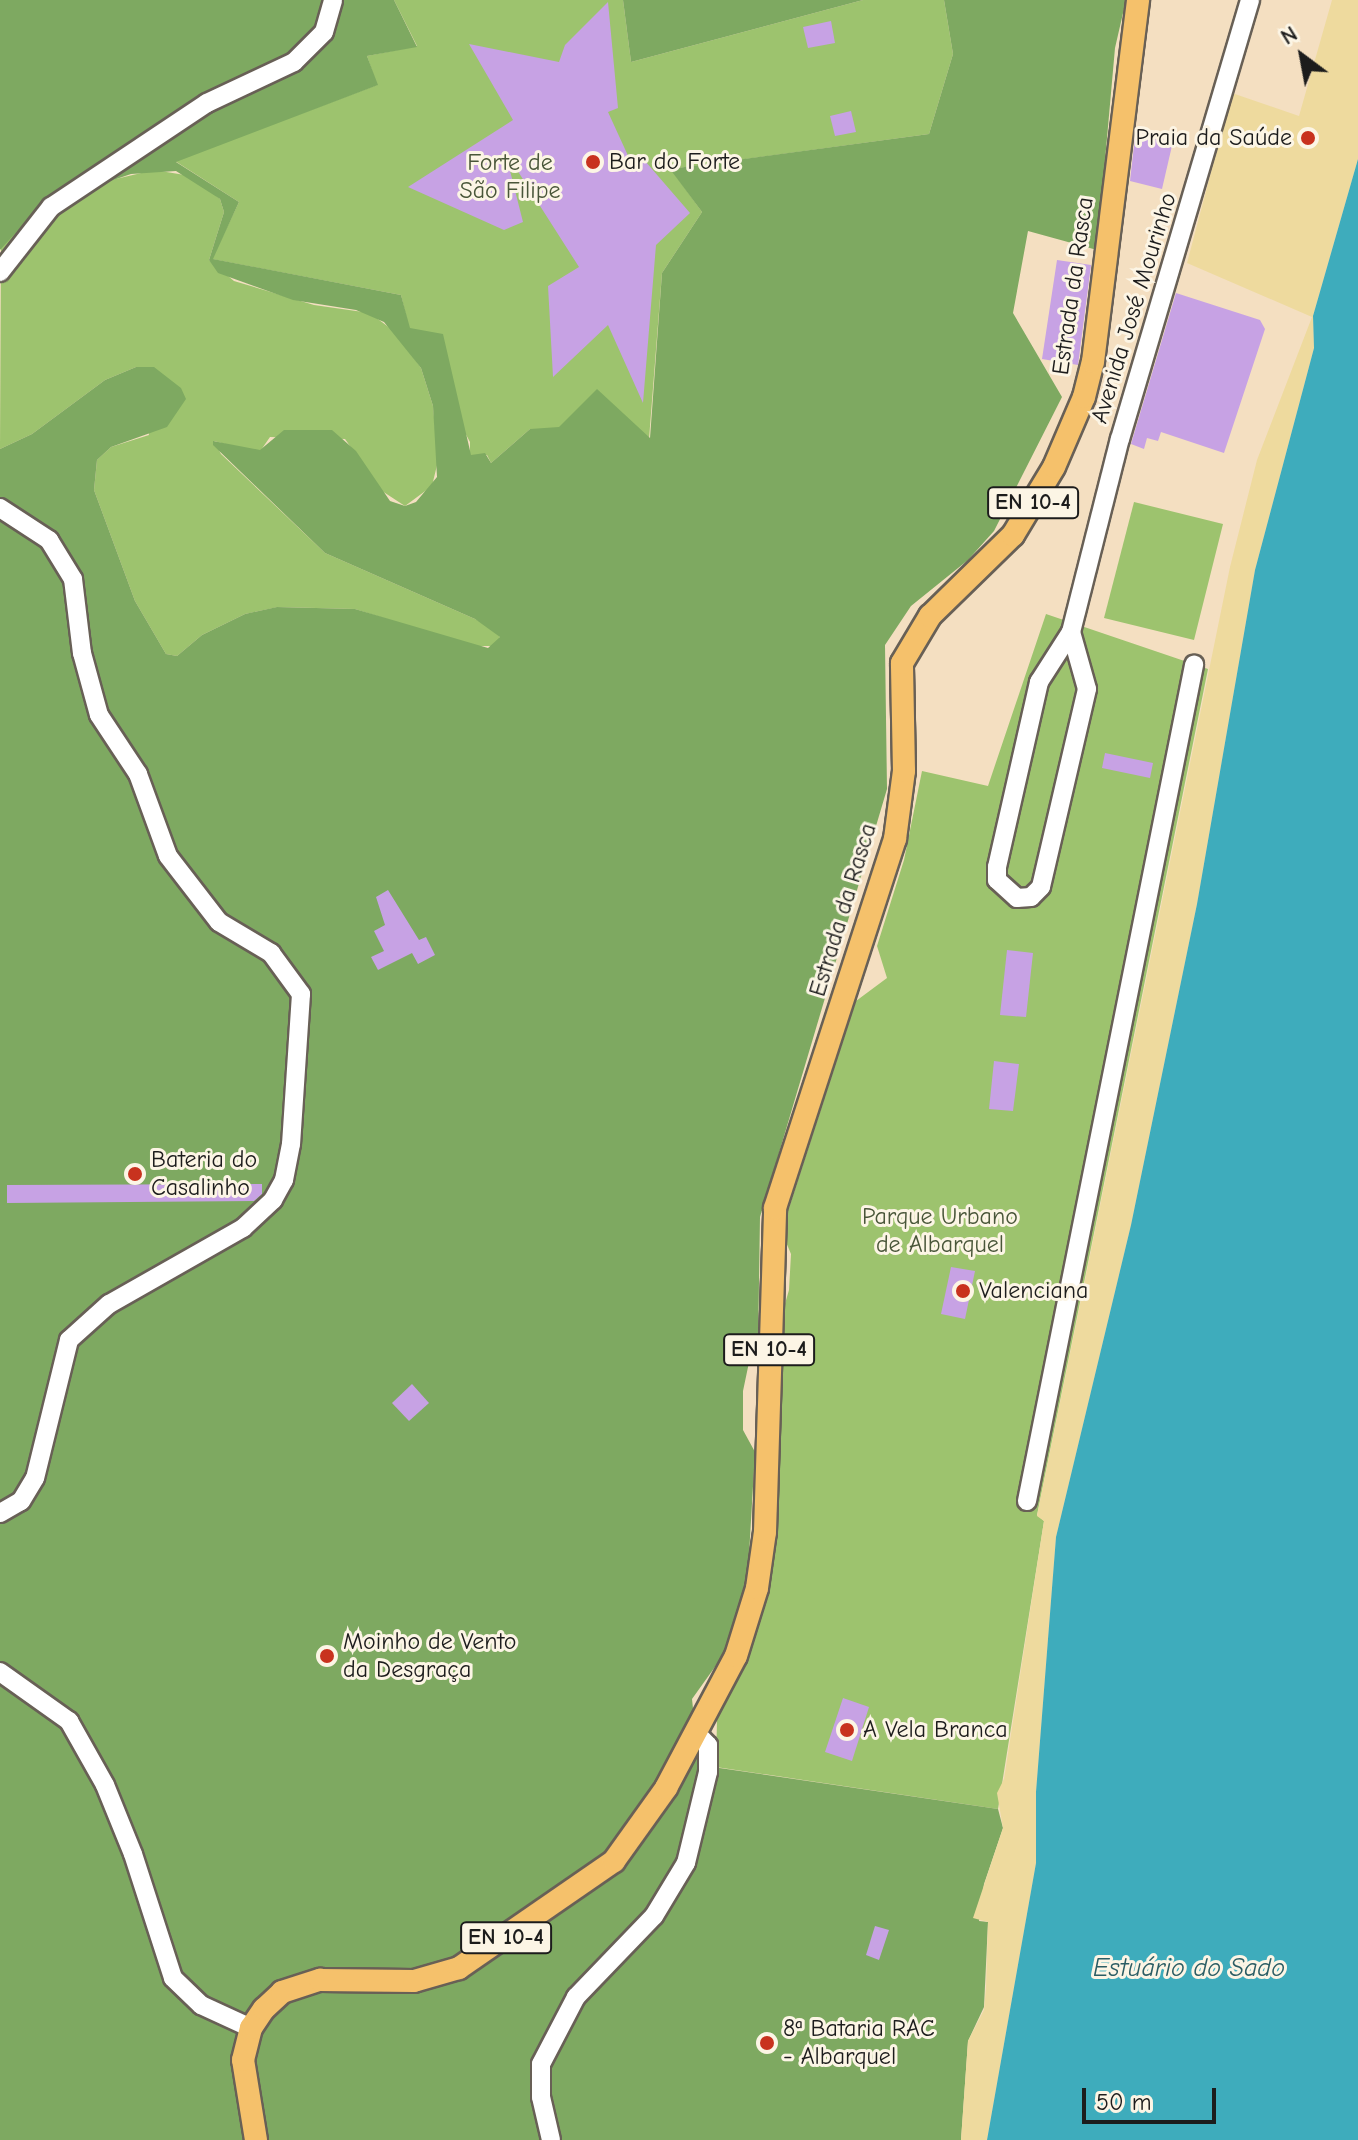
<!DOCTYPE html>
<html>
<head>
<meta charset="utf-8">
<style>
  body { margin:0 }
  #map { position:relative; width:1358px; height:2140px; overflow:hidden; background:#f4dfc1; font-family:"Comic Neue",sans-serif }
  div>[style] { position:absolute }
  .green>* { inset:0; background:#9dc36e }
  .forest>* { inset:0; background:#7ea961 }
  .sand>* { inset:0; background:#eeda9e }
  .water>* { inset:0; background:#3eacbc }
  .building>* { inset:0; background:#c7a2e4 }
  .round { border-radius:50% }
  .roads { filter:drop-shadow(2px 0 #686056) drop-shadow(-2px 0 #686056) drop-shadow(0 2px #686056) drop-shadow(0 -2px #686056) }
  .minor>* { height:18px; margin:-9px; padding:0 9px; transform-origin:9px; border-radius:9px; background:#fff }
  .major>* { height:22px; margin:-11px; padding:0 11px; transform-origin:11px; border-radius:11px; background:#f5c16b }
  .dots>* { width:22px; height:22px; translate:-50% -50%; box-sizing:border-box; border:4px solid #fcf5e5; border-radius:50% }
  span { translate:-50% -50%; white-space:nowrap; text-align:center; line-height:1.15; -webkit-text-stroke:6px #fcf5e5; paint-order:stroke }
  .shield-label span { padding:2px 6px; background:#fcf5e5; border:2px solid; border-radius:6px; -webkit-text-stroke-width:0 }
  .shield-label { font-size:22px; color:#1c1c1c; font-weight:700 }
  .poi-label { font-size:24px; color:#1c1c1c }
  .right { translate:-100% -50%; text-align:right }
  .left { translate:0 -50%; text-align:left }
  .park-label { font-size:24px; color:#495639 }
  .street-label { font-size:24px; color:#1c1c1c }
  .water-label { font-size:26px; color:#2b5d64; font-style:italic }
  .north { position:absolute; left:1262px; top:16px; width:80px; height:80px; -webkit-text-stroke:6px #fcf5e5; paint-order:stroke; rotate:328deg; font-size:22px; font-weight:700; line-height:32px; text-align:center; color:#1c1c1c }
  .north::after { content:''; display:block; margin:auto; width:28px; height:36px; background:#1c1c1c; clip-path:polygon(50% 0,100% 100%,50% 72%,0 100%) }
  .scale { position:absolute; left:1082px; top:2088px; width:134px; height:36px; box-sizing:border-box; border:4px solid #1c1c1c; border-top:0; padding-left:10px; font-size:24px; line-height:28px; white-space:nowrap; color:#1c1c1c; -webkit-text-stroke:6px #fcf5e5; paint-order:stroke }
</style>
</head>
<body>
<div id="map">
  <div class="green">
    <div style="clip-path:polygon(394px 0,623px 0,631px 62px,863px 0,944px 0,953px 54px,929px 134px,671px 169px,702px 212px,662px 273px,649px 439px,530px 429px,491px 463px,487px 455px,470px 455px,470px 442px,409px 328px,401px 295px,212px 259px,239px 202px,175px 161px,377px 85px,367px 56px,417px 46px)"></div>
    <div style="clip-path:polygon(154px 170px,191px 176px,220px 199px,224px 212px,209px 260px,234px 281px,314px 305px,370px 313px,395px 332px,421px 368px,433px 406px,438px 461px,432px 486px,405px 506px,382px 491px,345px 439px,270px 437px,261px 450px,252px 451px,214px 441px,221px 454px,325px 553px,475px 619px,495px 630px,500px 637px,495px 646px,472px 646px,355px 609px,278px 607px,245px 614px,202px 635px,177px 656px,166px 654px,135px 601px,94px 490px,97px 460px,111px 447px,149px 435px,136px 367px,105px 380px,32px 434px,0 449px,1px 246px,42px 204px,86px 186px)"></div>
    <div style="clip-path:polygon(1134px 502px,1223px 524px,1194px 640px,1104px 618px)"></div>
    <div style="clip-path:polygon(1046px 614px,1208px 669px,1037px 1515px,1044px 1521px,998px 1809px,716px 1767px,717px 1720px,762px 1614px,776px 1536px,780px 1321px,789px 1290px,791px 1254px,783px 1235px,786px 1217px,856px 1001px,887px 978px,877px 946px,904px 860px,922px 771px,988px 786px)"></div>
  </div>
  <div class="forest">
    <div style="clip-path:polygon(0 0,394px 0,417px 47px,367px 56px,378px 85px,176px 162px,239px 202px,213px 259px,401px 295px,410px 328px,443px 334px,471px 455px,485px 453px,491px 463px,530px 429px,559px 427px,597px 389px,650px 438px,662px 273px,702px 212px,670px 169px,929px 134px,953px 54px,944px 0,1126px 0,1115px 48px,1097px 250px,1028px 231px,1013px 313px,1062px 397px,994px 531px,968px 560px,911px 606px,885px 645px,887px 789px,760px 1217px,758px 1347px,752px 1348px,743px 1391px,743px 1430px,755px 1452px,747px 1589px,727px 1650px,692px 1699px,699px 1765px,998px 1809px,1003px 1828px,984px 1884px,979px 1921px,988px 1922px,984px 2007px,968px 2041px,961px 2140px,0 2140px,0 449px,32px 434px,105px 380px,136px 367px,154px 367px,181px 388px,186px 399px,167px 427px,111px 447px,97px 460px,94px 490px,135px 601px,166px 654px,177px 656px,202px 635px,245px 614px,277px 607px,355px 609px,488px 648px,500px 637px,475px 619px,325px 553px,213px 445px,213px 441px,260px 450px,284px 430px,332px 430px,356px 451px,390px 501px,405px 506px,416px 502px,437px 477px,433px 406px,421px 368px,384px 322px,356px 310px,293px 300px,218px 273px,209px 260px,224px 212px,220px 199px,176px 171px,131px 174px,42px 204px,0 250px)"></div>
    <div style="clip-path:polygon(623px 0,863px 0,631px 62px)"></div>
  </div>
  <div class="sand">
    <div style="clip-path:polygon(1332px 0,1358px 0,1358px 159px,1313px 316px,1314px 348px,1255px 570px,1197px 904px,1131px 1225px,1056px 1537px,1036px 1792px,1036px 1863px,987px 2140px,961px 2140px,968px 2041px,984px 2010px,986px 1988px,988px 1922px,973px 1918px,1003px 1828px,997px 1793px,1004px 1779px,1044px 1521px,1037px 1516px,1230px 567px,1257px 460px,1312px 317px,1187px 263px,1232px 93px,1299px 116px)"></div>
  </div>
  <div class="water">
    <div style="clip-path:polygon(1358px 159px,1358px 2140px,987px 2140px,1036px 1863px,1036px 1792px,1056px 1537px,1131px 1225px,1197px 904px,1255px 570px,1314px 348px,1313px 316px)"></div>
  </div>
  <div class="building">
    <div style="clip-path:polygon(608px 2px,618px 108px,608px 112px,630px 160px,639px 154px,690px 213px,656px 245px,643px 403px,608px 325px,553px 377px,548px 286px,579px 267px,505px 151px,523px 222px,504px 230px,408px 187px,513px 120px,469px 44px,559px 62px,565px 45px)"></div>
    <div style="clip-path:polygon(831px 21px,835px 43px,808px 48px,803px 27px)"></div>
    <div style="clip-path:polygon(851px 111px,856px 132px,835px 136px,830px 116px)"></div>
    <div style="clip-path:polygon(1136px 128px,1174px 137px,1162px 189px,1130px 181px)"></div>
    <div style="clip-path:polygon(1057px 260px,1091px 265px,1078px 365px,1042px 359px)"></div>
    <div style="clip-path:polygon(1176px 293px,1260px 320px,1265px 329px,1224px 453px,1161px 432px,1158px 441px,1147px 438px,1144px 449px,1131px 444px)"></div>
    <div style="clip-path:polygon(1105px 753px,1153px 763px,1150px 778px,1102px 768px)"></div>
    <div style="clip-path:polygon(388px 890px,419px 940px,426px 937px,435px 955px,418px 964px,412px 953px,378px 970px,371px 957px,384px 951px,374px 931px,385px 925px,376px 897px)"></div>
    <div style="clip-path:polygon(1007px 950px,1033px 953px,1026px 1017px,1000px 1015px)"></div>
    <div style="clip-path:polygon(994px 1061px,1019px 1064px,1013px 1111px,989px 1109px)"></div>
    <div style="clip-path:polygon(262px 1184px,262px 1194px,254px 1201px,7px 1203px,7px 1185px)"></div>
    <div style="clip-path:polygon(951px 1267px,975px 1271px,965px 1319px,941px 1314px)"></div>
    <div style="clip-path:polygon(412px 1384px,429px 1403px,409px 1421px,392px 1403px)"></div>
    <div class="round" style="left:317px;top:1646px;width:20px;height:20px"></div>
    <div style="clip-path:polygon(843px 1698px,869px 1707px,852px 1761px,825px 1752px)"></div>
    <div style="clip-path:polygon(875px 1926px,889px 1930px,879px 1960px,866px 1955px)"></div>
  </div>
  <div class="roads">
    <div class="minor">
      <div style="left:0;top:272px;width:83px;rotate:-51.9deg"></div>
      <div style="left:51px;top:207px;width:187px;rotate:-33.7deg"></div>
      <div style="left:207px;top:103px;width:96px;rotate:-25.2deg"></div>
      <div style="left:294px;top:62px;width:42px;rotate:-45deg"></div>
      <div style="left:324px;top:32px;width:33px;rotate:-74deg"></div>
      <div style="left:0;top:508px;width:59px;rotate:33.1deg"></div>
      <div style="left:49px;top:540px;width:46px;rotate:58.4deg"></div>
      <div style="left:73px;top:579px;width:75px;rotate:83.1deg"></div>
      <div style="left:82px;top:653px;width:64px;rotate:74.7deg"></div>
      <div style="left:99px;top:715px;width:71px;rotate:56.5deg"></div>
      <div style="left:138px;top:774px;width:87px;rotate:69.9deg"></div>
      <div style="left:168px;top:856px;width:83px;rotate:52.3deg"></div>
      <div style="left:219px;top:922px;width:61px;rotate:30.8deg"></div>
      <div style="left:271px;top:953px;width:51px;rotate:53.8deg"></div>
      <div style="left:301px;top:994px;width:150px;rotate:93.8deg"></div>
      <div style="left:291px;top:1144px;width:37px;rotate:101deg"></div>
      <div style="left:284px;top:1180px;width:23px;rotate:119deg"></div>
      <div style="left:273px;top:1200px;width:41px;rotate:137deg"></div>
      <div style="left:243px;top:1228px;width:154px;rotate:150.4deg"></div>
      <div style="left:109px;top:1304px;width:54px;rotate:138deg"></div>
      <div style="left:69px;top:1340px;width:142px;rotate:103.8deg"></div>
      <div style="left:35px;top:1478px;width:27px;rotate:121deg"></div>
      <div style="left:21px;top:1501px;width:24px;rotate:150deg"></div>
      <div style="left:1071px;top:632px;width:59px;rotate:74.3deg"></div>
      <div style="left:1087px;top:689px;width:203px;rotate:103.1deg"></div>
      <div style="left:1041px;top:887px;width:14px;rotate:135deg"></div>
      <div style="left:1031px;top:897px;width:14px;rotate:176deg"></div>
      <div style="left:1017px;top:898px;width:27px;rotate:-138deg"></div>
      <div style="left:997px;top:880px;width:13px;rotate:-90deg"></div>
      <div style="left:997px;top:867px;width:190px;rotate:-77.2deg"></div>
      <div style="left:1039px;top:682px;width:59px;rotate:-57.4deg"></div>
      <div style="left:1071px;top:632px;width:199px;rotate:-75.8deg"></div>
      <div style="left:1120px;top:439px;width:458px;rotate:-73.5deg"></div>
      <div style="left:1027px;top:1501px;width:853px;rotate:-78.7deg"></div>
      <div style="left:0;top:1672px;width:85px;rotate:35.4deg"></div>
      <div style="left:69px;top:1721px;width:73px;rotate:60.6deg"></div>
      <div style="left:105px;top:1785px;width:74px;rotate:67.9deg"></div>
      <div style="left:133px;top:1854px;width:130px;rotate:72.1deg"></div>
      <div style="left:173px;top:1978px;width:39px;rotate:44deg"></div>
      <div style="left:201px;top:2005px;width:55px;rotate:24.7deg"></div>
      <div style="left:551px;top:2140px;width:44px;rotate:-103.1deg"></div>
      <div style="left:541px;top:2097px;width:33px;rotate:-90deg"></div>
      <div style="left:541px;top:2064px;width:76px;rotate:-62.4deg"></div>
      <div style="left:576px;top:1997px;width:112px;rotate:-46.1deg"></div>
      <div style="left:654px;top:1916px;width:62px;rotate:-58.9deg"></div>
      <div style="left:686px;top:1863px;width:94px;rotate:-76.4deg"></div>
      <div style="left:708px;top:1772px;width:27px;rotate:-90deg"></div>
      <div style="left:708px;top:1745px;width:16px;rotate:-135deg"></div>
    </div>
    <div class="major">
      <div style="left:256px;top:2140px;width:81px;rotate:-99.2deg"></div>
      <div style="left:243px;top:2060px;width:33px;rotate:-76deg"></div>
      <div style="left:251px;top:2028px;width:23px;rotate:-56deg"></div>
      <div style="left:264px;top:2009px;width:25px;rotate:-43deg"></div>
      <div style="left:282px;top:1992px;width:40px;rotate:-18deg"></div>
      <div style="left:320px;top:1980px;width:94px;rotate:0.6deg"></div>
      <div style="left:414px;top:1981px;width:47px;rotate:-16.1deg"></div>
      <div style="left:459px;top:1968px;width:188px;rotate:-34.6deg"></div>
      <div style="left:614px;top:1861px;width:90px;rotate:-54.5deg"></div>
      <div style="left:666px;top:1788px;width:149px;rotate:-62.1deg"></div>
      <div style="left:736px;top:1656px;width:71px;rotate:-72.8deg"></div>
      <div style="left:757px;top:1588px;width:57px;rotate:-81.9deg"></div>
      <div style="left:765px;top:1532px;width:324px;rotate:-88.2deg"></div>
      <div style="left:775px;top:1208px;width:388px;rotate:-72deg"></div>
      <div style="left:895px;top:839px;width:69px;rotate:-82.5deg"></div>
      <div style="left:904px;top:771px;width:108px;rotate:-91.1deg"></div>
      <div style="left:902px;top:663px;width:55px;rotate:-59.2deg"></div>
      <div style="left:930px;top:616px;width:116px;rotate:-44.3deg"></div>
      <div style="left:1013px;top:535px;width:79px;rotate:-58.9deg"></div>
      <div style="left:1054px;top:467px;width:76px;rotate:-66.8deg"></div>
      <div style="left:1084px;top:397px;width:36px;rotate:-76deg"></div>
      <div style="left:1093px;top:362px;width:365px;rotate:-82.9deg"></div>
    </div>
  </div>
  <div class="dots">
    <div style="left:1308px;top:138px;background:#c8321e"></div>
    <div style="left:593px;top:162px;background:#c8321e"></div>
    <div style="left:135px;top:1174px;background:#c8321e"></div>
    <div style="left:963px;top:1291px;background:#c8321e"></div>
    <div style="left:327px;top:1656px;background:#c8321e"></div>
    <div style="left:847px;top:1730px;background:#c8321e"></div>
    <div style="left:767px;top:2043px;background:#c8321e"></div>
  </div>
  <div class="shield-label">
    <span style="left:1033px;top:503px">EN 10-4</span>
    <span style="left:769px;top:1350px">EN 10-4</span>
    <span style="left:506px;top:1938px">EN 10-4</span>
  </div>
  <div class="poi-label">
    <span class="right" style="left:1292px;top:138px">Praia da Saúde</span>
    <span class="left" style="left:609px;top:162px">Bar do Forte</span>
    <span class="left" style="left:151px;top:1174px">Bateria do<br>Casalinho</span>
    <span class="left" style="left:979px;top:1291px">Valenciana</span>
    <span class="left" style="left:343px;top:1656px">Moinho de Vento<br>da Desgraça</span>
    <span class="left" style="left:863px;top:1730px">A Vela Branca</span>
    <span class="left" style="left:783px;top:2043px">8ª Bataria RAC<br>- Albarquel</span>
  </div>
  <div class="park-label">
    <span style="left:510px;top:177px">Forte de<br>São Filipe</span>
    <span style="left:940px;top:1231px">Parque Urbano<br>de Albarquel</span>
  </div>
  <div class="street-label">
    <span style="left:1073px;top:286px;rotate:-82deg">Estrada da Rasca</span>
    <span style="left:1134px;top:308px;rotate:-73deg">Avenida José Mourinho</span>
    <span style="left:843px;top:910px;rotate:-73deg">Estrada da Rasca</span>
  </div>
  <div class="water-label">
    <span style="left:1189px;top:1969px">Estuário do Sado</span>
  </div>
  <div class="north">N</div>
  <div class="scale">50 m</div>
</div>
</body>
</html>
